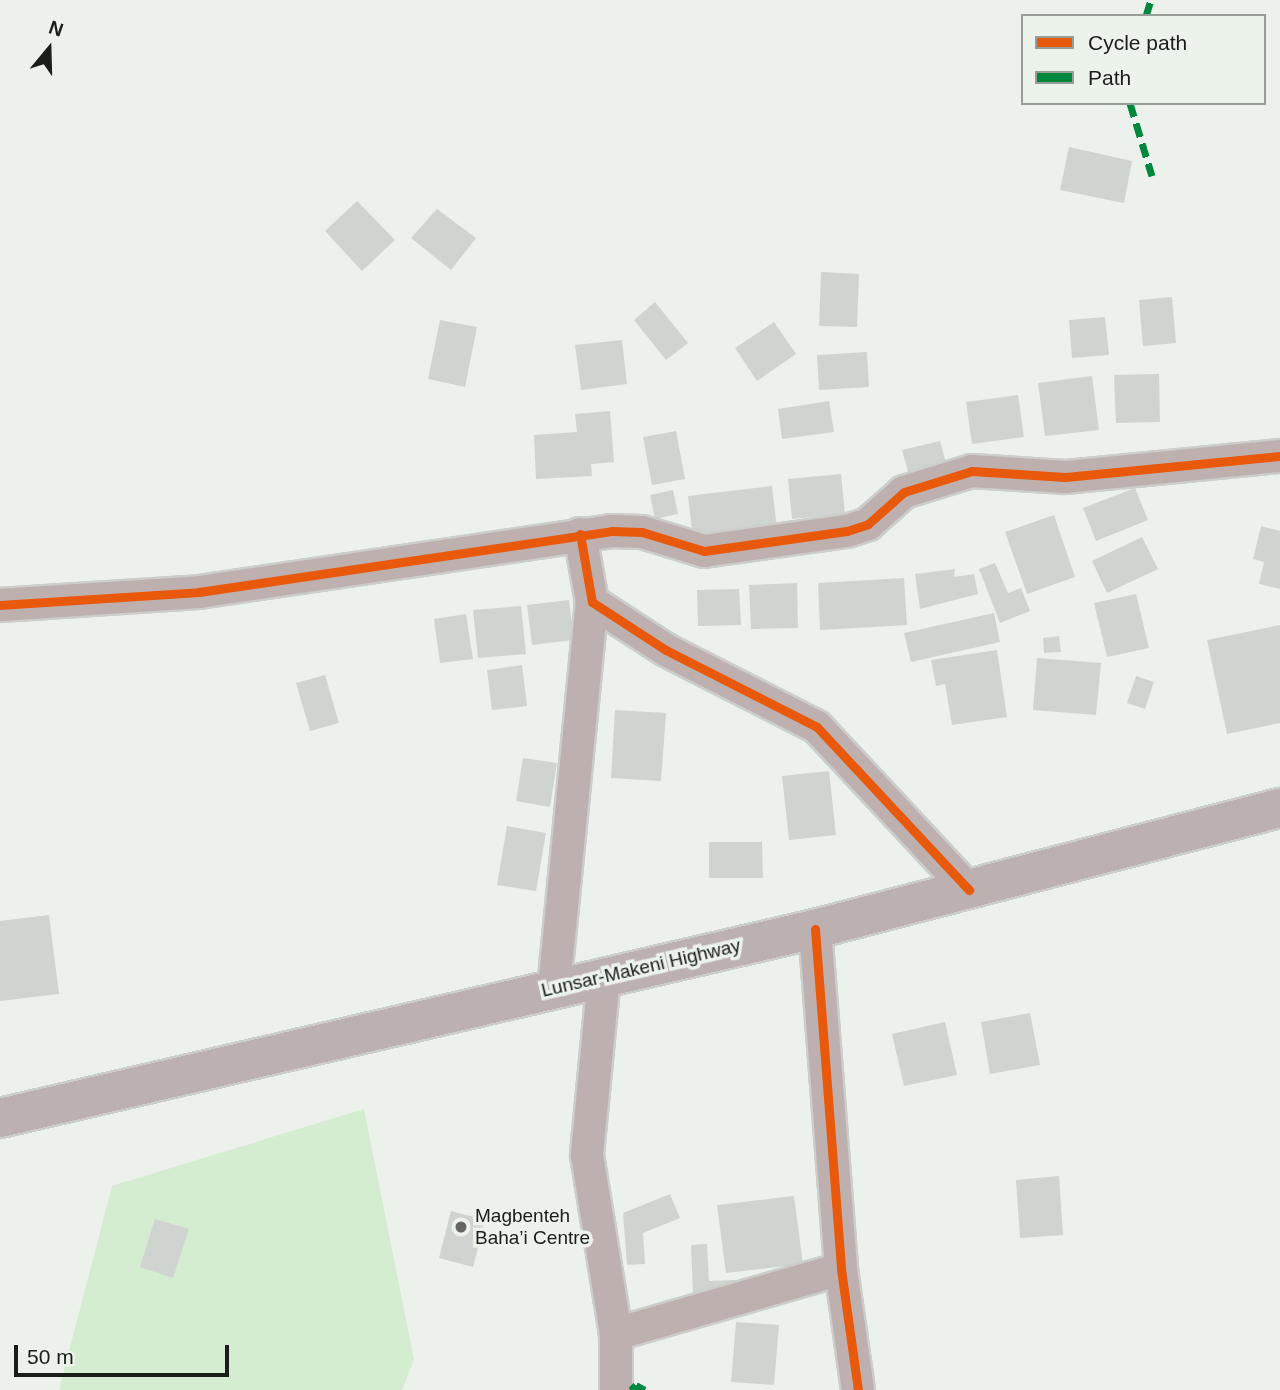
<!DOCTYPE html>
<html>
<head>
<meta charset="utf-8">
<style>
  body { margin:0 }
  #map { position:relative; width:1280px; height:1390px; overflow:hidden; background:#ecf1ec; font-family:Arial,sans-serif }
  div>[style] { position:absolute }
  .green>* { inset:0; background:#d4eccf }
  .building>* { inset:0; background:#d0d4d0 }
  .roads { filter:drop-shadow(2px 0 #cbcecb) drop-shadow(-2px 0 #cbcecb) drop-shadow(0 2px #cbcecb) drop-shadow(0 -2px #cbcecb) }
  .minor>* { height:32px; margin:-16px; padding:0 16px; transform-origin:16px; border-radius:16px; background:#bfb0b0 }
  .major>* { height:38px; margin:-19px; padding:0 19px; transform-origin:19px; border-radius:19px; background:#bdb0b0 }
  .quiet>* { height:7px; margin-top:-3.5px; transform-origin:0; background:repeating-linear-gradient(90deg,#00873e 0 14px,transparent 0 21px) }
  .cycleway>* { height:9px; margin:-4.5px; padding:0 4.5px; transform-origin:4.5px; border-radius:4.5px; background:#e8590c }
  .dots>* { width:19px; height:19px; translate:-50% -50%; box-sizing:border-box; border:4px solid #ebf3ea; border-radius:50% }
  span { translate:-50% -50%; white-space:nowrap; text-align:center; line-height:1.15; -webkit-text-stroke:7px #ebf3ea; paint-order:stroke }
  .street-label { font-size:19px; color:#1a1d1a }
  .poi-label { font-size:19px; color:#1a1d1a }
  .left { translate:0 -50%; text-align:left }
  .legend { position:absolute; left:1021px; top:14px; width:245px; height:91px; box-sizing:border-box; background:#ebf3ea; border:2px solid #979d97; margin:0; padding:9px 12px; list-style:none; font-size:21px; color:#1a1d1a }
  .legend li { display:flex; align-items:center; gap:14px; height:35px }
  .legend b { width:35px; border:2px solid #979d97 }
  .north { position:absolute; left:14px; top:14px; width:70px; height:70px; -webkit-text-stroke:5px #ebf3ea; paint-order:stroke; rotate:19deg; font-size:19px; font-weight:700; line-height:28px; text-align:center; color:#1a1d1a }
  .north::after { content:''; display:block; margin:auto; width:24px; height:32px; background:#1a1d1a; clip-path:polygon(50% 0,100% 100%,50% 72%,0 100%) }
  .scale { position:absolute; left:14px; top:1345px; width:215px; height:32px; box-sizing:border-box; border:4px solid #1a1d1a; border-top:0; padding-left:9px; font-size:21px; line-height:24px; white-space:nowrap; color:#1a1d1a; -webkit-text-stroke:5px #ebf3ea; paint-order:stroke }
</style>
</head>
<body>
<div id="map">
  <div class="green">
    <div style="clip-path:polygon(364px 1109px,414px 1360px,402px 1390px,59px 1390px,112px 1186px)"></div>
  </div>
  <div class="building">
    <div style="clip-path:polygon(1069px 147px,1132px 161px,1124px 203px,1060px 190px)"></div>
    <div style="clip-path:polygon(357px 201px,395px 240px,362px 271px,325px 231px)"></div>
    <div style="clip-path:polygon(437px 209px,476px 238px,451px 270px,411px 238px)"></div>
    <div style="clip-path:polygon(821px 272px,859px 274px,857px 327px,819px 326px)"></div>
    <div style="clip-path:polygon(1172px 297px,1176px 343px,1143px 346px,1139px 300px)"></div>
    <div style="clip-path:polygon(655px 302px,688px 343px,666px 360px,634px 320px)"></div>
    <div style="clip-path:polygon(1105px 317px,1109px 355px,1072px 358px,1069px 320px)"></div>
    <div style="clip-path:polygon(440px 320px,477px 327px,465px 387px,428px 379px)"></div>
    <div style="clip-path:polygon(774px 322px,796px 354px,757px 381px,735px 348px)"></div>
    <div style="clip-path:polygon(622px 340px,627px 384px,581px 390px,575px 345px)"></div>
    <div style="clip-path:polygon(867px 352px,869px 387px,819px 390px,817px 355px)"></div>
    <div style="clip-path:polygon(1159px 374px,1160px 422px,1116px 423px,1114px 375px)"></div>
    <div style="clip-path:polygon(1092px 376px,1099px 430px,1045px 436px,1038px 383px)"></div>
    <div style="clip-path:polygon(1018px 395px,1024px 437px,972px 444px,966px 402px)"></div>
    <div style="clip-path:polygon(829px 401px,834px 432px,782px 439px,778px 409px)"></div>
    <div style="clip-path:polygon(610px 411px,614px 462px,591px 464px,592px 476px,536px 479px,534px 435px,577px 432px,575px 414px)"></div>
    <div style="clip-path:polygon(676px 431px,685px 479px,652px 485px,643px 437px)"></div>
    <div style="clip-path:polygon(940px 441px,948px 470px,910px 479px,902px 450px)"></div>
    <div style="clip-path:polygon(841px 474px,845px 514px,792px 519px,788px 479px)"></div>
    <div style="clip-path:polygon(772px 486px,777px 529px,693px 539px,688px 496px)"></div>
    <div style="clip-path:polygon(1135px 488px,1148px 520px,1096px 541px,1083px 508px)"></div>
    <div style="clip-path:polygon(673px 490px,678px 514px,655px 519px,650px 495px)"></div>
    <div style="clip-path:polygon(1054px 515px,1075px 577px,1027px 594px,1005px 532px)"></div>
    <div style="clip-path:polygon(1261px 526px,1280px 531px,1280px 589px,1259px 584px,1264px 562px,1253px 559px)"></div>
    <div style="clip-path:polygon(1142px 537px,1158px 569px,1107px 593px,1092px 561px)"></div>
    <div style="clip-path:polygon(995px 563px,1008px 593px,1021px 588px,1030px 611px,1000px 623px,979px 569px)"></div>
    <div style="clip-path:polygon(955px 569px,954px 577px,974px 574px,978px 594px,920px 609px,915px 574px)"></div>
    <div style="clip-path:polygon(904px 578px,907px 625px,820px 630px,818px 583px)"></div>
    <div style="clip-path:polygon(797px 583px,798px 628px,751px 629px,749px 585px)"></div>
    <div style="clip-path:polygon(739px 589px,741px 625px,698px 626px,697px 590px)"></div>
    <div style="clip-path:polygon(1136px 594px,1149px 648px,1107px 657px,1094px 603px)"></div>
    <div style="clip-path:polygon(569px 600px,574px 640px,532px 645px,527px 605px)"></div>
    <div style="clip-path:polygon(521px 606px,526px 654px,478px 658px,473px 610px)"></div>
    <div style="clip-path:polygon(994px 613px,1000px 642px,911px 662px,904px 633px)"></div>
    <div style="clip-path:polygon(466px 614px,473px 659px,440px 663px,434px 619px)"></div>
    <div style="clip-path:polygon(1280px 625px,1280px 723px,1227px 734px,1207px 640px)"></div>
    <div style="clip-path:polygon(1059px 636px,1061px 652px,1044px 653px,1043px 638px)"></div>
    <div style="clip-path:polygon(997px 650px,1007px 717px,952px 725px,945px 684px,936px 686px,931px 660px)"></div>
    <div style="clip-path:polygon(1037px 658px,1101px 663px,1096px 715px,1033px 710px)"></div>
    <div style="clip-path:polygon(522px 665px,527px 706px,492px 710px,487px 670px)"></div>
    <div style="clip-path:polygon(325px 675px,339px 723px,310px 731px,296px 683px)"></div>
    <div style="clip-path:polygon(1136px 676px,1154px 682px,1145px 709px,1127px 703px)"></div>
    <div style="clip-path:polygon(615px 710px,666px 713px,661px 781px,611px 778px)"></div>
    <div style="clip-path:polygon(523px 758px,557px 763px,550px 807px,516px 801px)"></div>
    <div style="clip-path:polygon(829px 771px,836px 835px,789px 840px,782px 776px)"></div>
    <div style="clip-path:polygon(507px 826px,546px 833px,536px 891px,497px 885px)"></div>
    <div style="clip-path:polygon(709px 842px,762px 842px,763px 878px,709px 878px)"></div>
    <div style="clip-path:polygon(49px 915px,59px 994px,0 1001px,0 921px)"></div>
    <div style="clip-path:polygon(1030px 1013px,1040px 1065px,990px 1074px,981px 1022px)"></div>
    <div style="clip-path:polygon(945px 1022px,957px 1075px,904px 1086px,892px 1034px)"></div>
    <div style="clip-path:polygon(1059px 1176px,1063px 1235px,1020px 1238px,1016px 1180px)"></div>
    <div style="clip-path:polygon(670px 1194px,680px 1218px,643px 1233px,645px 1264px,627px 1265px,623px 1213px)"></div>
    <div style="clip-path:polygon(794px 1196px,803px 1264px,726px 1273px,717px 1205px)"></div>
    <div style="clip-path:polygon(451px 1211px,485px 1220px,473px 1267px,439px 1258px)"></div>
    <div style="clip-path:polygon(155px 1219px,189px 1229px,173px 1278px,140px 1267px)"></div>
    <div style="clip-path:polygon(707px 1244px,709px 1281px,735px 1280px,735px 1295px,693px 1296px,691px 1245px)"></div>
    <div style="clip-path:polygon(736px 1322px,779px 1325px,774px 1385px,731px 1382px)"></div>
  </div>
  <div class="roads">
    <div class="minor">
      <div style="left:580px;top:534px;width:69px;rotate:80deg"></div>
      <div style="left:592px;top:602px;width:88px;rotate:33deg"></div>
      <div style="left:666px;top:650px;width:169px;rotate:27deg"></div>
      <div style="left:817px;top:727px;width:223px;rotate:47deg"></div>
      <div style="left:0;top:605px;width:199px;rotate:-3.7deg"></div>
      <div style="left:199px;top:592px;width:417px;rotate:-8.4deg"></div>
      <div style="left:612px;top:531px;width:30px;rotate:2deg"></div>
      <div style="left:642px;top:532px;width:65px;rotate:17deg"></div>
      <div style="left:704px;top:551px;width:144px;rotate:-8deg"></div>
      <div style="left:847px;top:531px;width:22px;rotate:-18deg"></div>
      <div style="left:868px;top:524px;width:48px;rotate:-41.6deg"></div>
      <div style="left:904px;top:492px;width:71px;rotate:-17.2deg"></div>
      <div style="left:972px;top:471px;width:93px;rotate:3.7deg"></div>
      <div style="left:1065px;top:477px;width:216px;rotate:-5.6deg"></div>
      <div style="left:815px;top:929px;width:341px;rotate:85.6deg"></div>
      <div style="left:841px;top:1269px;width:122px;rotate:82deg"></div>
      <div style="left:604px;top:977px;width:179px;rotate:95.5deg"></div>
      <div style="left:587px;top:1155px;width:181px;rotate:80.8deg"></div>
      <div style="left:616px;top:1334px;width:56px;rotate:90deg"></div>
      <div style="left:554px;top:988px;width:388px;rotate:-84.4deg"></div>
      <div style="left:616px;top:1334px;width:234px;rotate:-16.1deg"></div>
    </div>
    <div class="major">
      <div style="left:0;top:1118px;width:837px;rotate:-13.06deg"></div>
      <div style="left:815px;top:929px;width:480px;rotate:-14.6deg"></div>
    </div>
  </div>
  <div class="quiet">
    <div style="left:1146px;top:16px;width:17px;rotate:-73deg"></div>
    <div style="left:1130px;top:103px;width:76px;rotate:73.2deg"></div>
    <div style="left:631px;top:1390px;width:7px;rotate:-45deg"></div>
    <div style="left:636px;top:1385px;width:10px;rotate:29deg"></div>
  </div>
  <div class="cycleway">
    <div style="left:580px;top:534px;width:69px;rotate:80deg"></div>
    <div style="left:592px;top:602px;width:88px;rotate:33deg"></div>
    <div style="left:666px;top:650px;width:169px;rotate:27deg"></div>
    <div style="left:817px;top:727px;width:223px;rotate:47deg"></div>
    <div style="left:0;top:605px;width:199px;rotate:-3.7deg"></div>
    <div style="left:199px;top:592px;width:417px;rotate:-8.4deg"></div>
    <div style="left:612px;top:531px;width:30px;rotate:2deg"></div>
    <div style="left:642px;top:532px;width:65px;rotate:17deg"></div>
    <div style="left:704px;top:551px;width:144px;rotate:-8deg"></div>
    <div style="left:847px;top:531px;width:22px;rotate:-18deg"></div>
    <div style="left:868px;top:524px;width:48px;rotate:-41.6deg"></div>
    <div style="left:904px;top:492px;width:71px;rotate:-17.2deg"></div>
    <div style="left:972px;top:471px;width:93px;rotate:3.7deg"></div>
    <div style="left:1065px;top:477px;width:216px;rotate:-5.6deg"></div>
    <div style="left:815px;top:929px;width:341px;rotate:85.6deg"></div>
    <div style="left:841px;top:1269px;width:122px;rotate:82deg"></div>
  </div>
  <div class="dots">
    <div style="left:461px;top:1227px;background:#646764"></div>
  </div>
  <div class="street-label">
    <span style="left:641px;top:968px;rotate:-13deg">Lunsar-Makeni Highway</span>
  </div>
  <div class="poi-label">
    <span class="left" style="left:475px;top:1227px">Magbenteh<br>Baha’i Centre</span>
  </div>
  <ul class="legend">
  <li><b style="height:9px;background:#e8590c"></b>Cycle path</li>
  <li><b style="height:9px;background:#00873e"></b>Path</li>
  </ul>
  <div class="north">N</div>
  <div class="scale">50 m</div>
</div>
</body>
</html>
